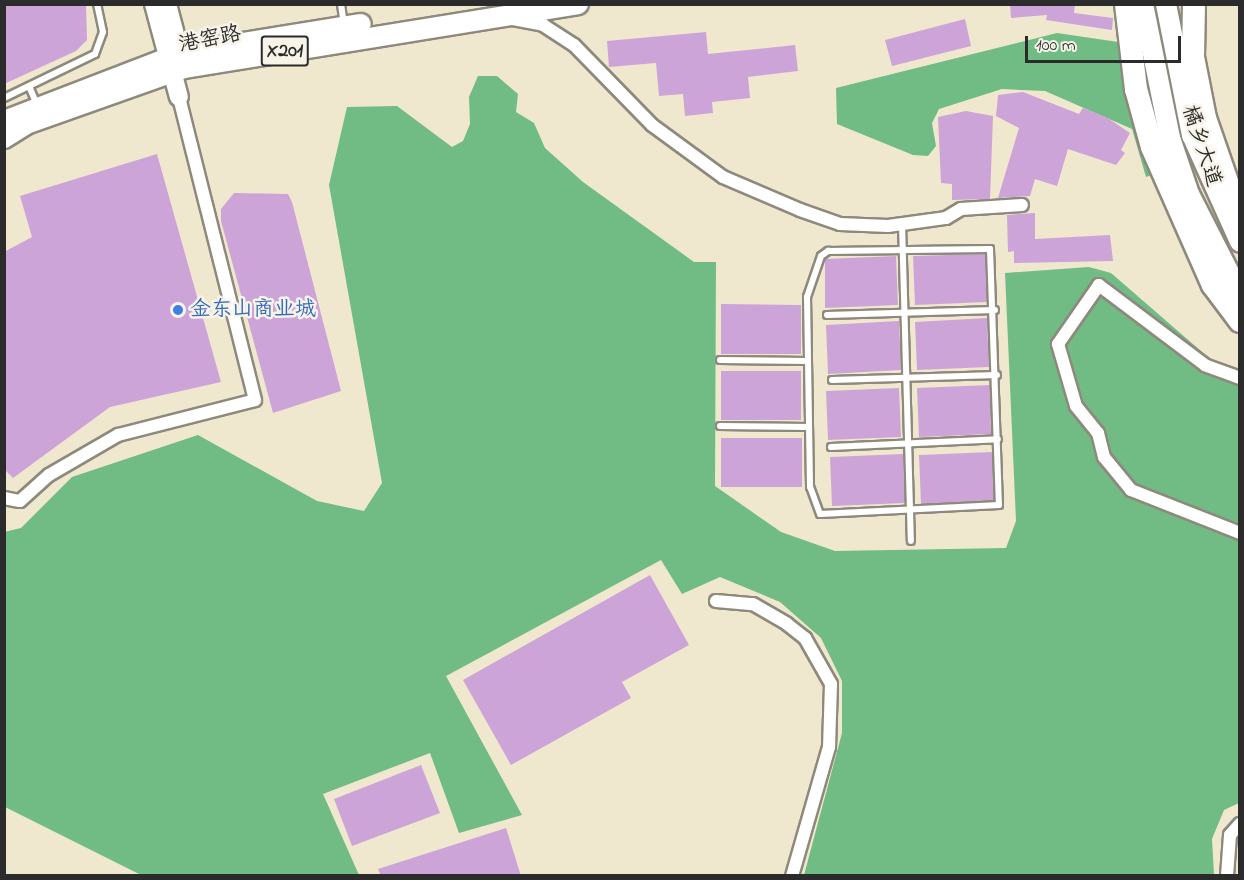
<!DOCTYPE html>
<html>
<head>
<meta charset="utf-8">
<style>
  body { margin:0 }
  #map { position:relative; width:1244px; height:880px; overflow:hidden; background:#efe8cf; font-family:"Indie Flower","LXGW WenKai TC",sans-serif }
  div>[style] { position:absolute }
  .forest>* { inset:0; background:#70bc84 }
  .building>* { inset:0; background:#cda4d7 }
  .roads { filter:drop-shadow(2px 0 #8d8a7d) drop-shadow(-2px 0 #8d8a7d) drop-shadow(0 2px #8d8a7d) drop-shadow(0 -2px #8d8a7d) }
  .lane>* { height:6px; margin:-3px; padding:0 3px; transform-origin:3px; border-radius:3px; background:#fff }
  .street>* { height:12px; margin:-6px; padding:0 6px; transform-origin:6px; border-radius:6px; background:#fff }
  .secondary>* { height:18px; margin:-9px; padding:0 9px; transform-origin:9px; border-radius:9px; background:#fff }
  .primary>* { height:20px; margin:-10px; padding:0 10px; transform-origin:10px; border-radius:10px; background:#fff }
  .highway>* { height:22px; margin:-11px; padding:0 11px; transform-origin:11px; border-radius:11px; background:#fff }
  .dots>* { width:16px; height:16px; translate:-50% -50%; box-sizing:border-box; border:3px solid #f7f3e8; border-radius:50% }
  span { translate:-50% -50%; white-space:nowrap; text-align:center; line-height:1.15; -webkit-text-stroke:5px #f7f3e8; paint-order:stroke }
  .shield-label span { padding:2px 4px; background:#f7f3e8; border:2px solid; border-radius:4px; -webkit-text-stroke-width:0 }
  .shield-label { font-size:20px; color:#2b2b2b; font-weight:700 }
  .street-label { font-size:21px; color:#2b2b2b }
  .shop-label { font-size:21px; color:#366cbe }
  .left { translate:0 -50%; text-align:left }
  .frame { position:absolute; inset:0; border:6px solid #2b2b2b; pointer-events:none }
  .scale { position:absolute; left:1025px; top:36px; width:156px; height:27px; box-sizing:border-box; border:3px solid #2b2b2b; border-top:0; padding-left:8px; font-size:18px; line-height:21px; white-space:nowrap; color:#2b2b2b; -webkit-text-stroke:4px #f7f3e8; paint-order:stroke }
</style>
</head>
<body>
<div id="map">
  <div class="forest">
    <div style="clip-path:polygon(1057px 33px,1125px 43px,1158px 173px,1146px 177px,1132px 129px,1045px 91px,1002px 89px,939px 109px,932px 123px,936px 146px,928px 156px,913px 155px,837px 124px,836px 88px)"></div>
    <div style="clip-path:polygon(478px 76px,497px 76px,518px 94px,516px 112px,534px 123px,545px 148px,583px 182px,694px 262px,716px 262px,715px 486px,781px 532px,835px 551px,1006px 548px,1016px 521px,1005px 273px,1089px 267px,1111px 273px,1239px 384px,1239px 803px,1224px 810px,1212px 839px,1214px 875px,804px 875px,842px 733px,842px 681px,821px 638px,780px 602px,720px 577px,682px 594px,661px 560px,446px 676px,522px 815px,459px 833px,430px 753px,323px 794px,359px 875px,141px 875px,5px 807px,4px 532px,21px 528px,72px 477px,198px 435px,317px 501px,364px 511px,382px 483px,329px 185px,347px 107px,397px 106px,452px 147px,463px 141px,470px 124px,469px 97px)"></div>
  </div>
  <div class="building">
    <div style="clip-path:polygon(4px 4px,86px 4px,87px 40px,76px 51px,4px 84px)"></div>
    <div style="clip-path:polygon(1010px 4px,1075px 4px,1074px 13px,1113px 18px,1112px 30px,1046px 20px,1047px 15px,1011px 18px)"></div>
    <div style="clip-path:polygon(965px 19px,971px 46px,892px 66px,885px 40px)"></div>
    <div style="clip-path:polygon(706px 32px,708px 54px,795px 45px,798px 71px,748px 77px,750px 98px,712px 102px,713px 113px,685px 116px,683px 94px,659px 96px,656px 63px,609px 67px,607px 41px)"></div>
    <div style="clip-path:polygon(1023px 92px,1079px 114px,1083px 108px,1106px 117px,1130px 133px,1121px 150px,1125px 153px,1116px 165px,1068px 149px,1057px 186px,1035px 179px,1030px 196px,998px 198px,1019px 128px,996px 116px,998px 95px)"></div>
    <div style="clip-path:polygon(966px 111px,993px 116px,990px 199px,952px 200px,952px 184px,941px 183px,938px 117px)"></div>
    <div style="clip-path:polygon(157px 154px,221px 382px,110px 407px,13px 478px,4px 469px,4px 252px,32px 237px,20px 196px)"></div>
    <div style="clip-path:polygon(234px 193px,288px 194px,292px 202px,341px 391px,273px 413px,221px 221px,221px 209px)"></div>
    <div style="clip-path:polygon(1035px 213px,1035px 239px,1110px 235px,1113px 261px,1014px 263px,1014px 251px,1008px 252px,1007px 215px)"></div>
    <div style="clip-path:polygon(985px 254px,987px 302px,915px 305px,913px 256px)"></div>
    <div style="clip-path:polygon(896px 256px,898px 305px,825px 308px,825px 259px)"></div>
    <div style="clip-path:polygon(721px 304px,801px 305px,801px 354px,721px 354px)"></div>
    <div style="clip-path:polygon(987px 318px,989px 367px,917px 370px,915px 322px)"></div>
    <div style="clip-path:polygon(899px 321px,901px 370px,828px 374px,826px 325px)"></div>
    <div style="clip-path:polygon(721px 371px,801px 371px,801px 420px,721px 420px)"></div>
    <div style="clip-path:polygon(990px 385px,991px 434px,919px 437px,917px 388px)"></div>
    <div style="clip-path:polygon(899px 388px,901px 437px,828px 440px,826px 391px)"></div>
    <div style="clip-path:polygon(721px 438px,802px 438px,802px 487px,721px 487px)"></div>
    <div style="clip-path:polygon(992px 452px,994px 500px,921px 504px,919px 455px)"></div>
    <div style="clip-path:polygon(903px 454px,905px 503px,832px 506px,830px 457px)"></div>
    <div style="clip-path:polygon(650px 575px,689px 645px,622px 682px,631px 698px,511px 765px,463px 680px)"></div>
    <div style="clip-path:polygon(421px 765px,440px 813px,352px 846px,334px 799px)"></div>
    <div style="clip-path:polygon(506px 828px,521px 876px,381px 876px,378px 869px)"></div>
  </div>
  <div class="roads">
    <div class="lane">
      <div style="left:341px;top:4px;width:21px;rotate:82deg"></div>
      <div style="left:29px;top:86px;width:21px;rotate:67deg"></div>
      <div style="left:4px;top:98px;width:101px;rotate:-25.8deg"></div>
      <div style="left:95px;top:54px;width:23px;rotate:-70deg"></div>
      <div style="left:103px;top:32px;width:29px;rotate:-102deg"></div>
      <div style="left:902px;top:224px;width:317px;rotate:88.4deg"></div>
      <div style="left:990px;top:249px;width:256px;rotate:88deg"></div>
      <div style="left:999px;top:505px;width:179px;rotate:177.1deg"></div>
      <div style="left:820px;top:514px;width:29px;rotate:-110deg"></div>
      <div style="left:810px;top:487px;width:190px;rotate:-90.9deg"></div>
      <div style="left:807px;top:297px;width:43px;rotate:-71.1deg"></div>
      <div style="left:821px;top:256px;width:9px;rotate:-36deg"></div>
      <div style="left:828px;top:251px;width:162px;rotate:-0.7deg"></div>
      <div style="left:827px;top:315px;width:168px;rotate:-1.7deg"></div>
      <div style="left:720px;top:360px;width:88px;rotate:0.7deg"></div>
      <div style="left:832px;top:380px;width:165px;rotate:-1.7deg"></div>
      <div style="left:720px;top:426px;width:89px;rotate:0.6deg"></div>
      <div style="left:831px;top:447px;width:167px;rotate:-2.7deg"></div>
    </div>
    <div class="street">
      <div style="left:513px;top:19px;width:31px;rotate:11deg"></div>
      <div style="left:543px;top:25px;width:37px;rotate:33deg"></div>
      <div style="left:574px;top:45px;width:112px;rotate:45.7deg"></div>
      <div style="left:652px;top:125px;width:88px;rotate:36.2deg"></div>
      <div style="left:723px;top:177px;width:84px;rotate:23.2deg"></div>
      <div style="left:800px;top:210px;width:42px;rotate:19.3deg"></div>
      <div style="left:840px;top:224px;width:48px;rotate:2.4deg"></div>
      <div style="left:888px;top:226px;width:59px;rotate:-7.9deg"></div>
      <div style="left:946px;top:218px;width:17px;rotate:-31deg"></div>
      <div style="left:961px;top:209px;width:61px;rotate:-3.8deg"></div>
      <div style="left:1240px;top:378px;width:37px;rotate:-160deg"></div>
      <div style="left:1205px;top:365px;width:133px;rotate:-143deg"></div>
      <div style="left:1099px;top:285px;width:72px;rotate:124.8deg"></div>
      <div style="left:1058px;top:344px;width:65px;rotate:73.8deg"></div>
      <div style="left:1076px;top:406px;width:35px;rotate:51deg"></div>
      <div style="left:1098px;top:433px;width:25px;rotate:76deg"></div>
      <div style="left:1104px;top:457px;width:43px;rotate:50.7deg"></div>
      <div style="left:1131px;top:490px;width:117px;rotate:21.5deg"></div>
      <div style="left:4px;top:498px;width:16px;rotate:11deg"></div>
      <div style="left:20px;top:501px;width:39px;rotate:-42deg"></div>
      <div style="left:49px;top:475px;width:80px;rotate:-30.1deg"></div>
      <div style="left:118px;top:435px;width:141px;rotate:-14.3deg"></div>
      <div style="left:255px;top:400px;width:312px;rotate:-104.1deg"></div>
      <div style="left:716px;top:601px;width:37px;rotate:5deg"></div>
      <div style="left:753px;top:604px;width:39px;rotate:30deg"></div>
      <div style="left:787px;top:624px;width:23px;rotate:38deg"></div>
      <div style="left:805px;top:638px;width:53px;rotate:60.5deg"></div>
      <div style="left:831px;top:684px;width:63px;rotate:91.8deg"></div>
      <div style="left:829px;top:747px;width:134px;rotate:106deg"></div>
      <div style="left:1227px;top:876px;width:41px;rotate:-85.8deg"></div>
      <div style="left:1230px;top:835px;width:15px;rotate:-48deg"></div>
    </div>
    <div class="secondary">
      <div style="left:154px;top:4px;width:96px;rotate:75deg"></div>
      <div style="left:167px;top:4px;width:63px;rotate:75.3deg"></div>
    </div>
    <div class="primary">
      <div style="left:1143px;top:4px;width:137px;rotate:78.6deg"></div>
      <div style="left:1170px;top:138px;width:59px;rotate:71.3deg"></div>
      <div style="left:1189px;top:194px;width:112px;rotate:63deg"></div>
      <div style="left:1166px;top:4px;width:134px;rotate:78.8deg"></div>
      <div style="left:1192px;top:135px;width:117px;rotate:65.8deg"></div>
      <div style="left:4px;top:121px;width:190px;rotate:-21deg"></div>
      <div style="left:181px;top:53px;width:182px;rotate:-9.2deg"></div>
      <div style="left:4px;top:138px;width:26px;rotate:-32deg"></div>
      <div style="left:26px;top:124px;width:168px;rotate:-19.5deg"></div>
      <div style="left:184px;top:68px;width:399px;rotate:-9.2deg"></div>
    </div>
    <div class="highway">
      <div style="left:1126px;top:4px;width:86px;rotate:83.3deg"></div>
      <div style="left:1136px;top:89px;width:60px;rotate:74.6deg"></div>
      <div style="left:1152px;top:147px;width:151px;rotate:66.2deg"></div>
      <div style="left:1213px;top:285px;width:45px;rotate:53.1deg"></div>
      <div style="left:1194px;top:4px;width:53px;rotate:91.1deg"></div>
      <div style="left:1193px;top:57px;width:62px;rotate:78.9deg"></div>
      <div style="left:1205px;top:118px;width:107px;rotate:70.9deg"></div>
    </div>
  </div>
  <div class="dots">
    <div style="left:178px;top:310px;background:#3f7fe0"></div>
  </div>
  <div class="shield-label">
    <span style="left:285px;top:51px">X201</span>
  </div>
  <div class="street-label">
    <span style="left:210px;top:40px;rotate:-11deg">港窑路</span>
    <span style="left:1201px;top:146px;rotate:72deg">橘乡大道</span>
  </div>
  <div class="shop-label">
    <span class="left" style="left:190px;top:310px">金东山商业城</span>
  </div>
  <div class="frame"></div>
  <div class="scale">100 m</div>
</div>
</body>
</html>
